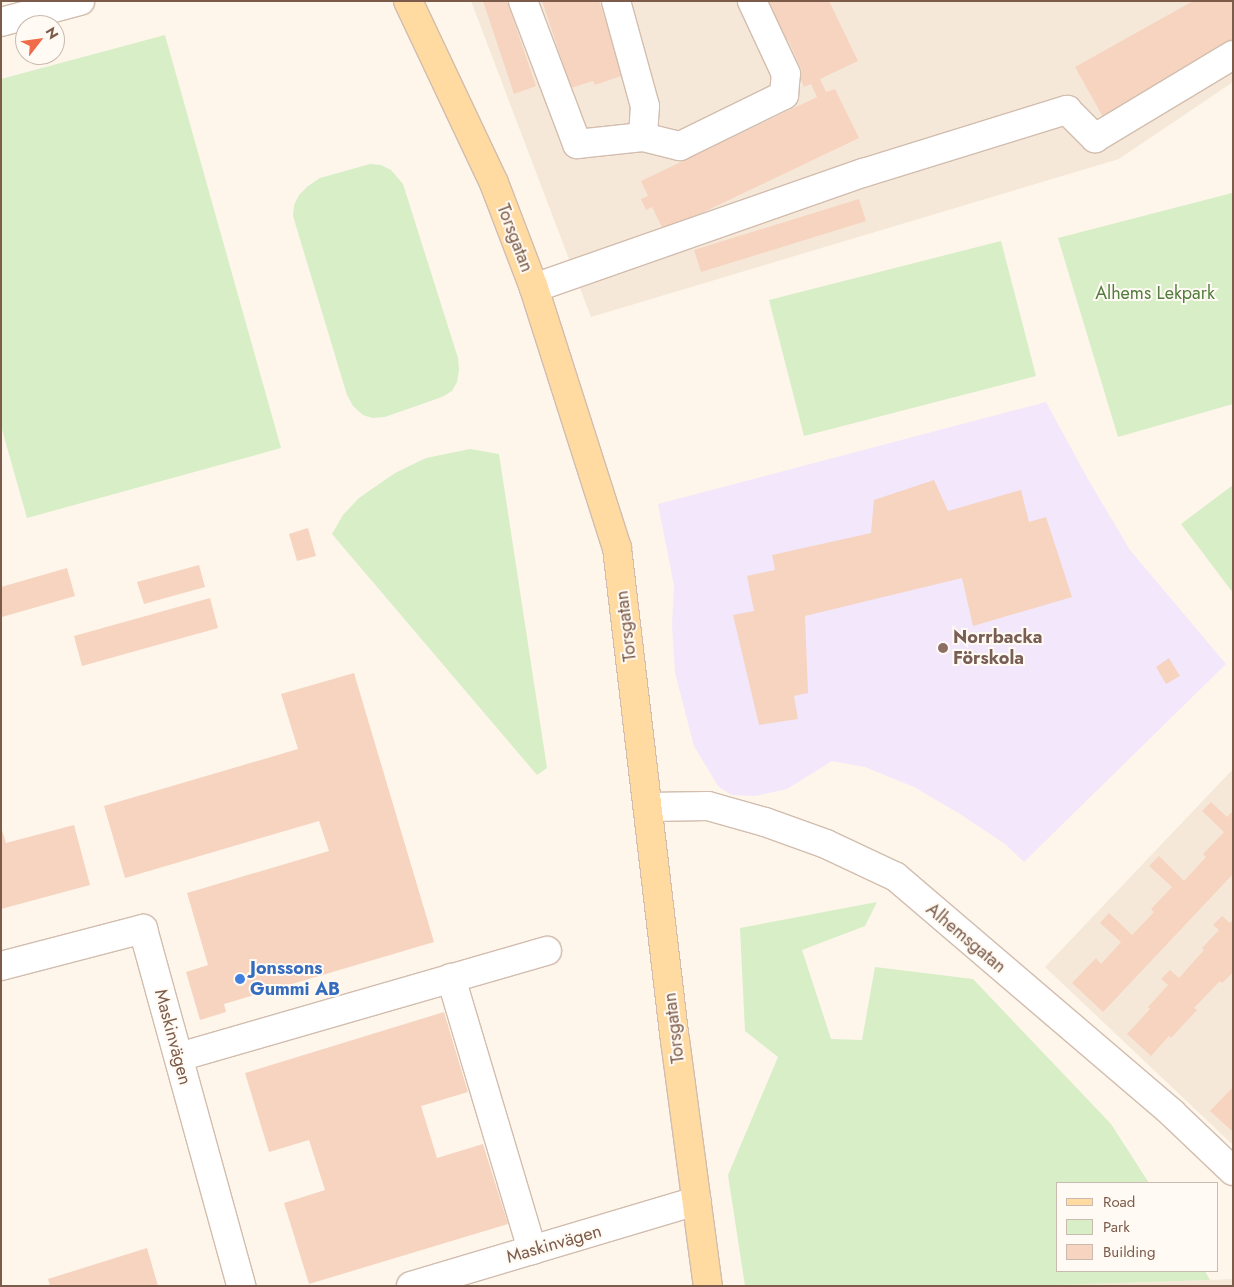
<!DOCTYPE html>
<html>
<head>
<meta charset="utf-8">
<style>
  body { margin:0 }
  #map { position:relative; width:1234px; height:1287px; overflow:hidden; background:#fef6eb; font-family:Jost,sans-serif }
  div>[style] { position:absolute }
  .residential>* { inset:0; background:#f6e8d8 }
  .education>* { inset:0; background:#f3e7fb }
  .green>* { inset:0; background:#d7eec7 }
  .building>* { inset:0; background:#f6d4c0 }
  .roads { filter:drop-shadow(1px 0 #d2bdae) drop-shadow(-1px 0 #d2bdae) drop-shadow(0 1px #d2bdae) drop-shadow(0 -1px #d2bdae) }
  .minor>* { height:28px; margin:-14px; padding:0 14px; transform-origin:14px; border-radius:14px; background:#fff }
  .major>* { height:28px; margin:-14px; padding:0 14px; transform-origin:14px; border-radius:14px; background:#ffdaa1 }
  .dots>* { width:14px; height:14px; translate:-50% -50%; box-sizing:border-box; border:2px solid #fffaf3; border-radius:50% }
  span { translate:-50% -50%; white-space:nowrap; text-align:center; line-height:1.15; -webkit-text-stroke:4px #fffaf3; paint-order:stroke }
  .street-label { font-size:18px; color:#7c5b4a }
  .park-label { font-size:18px; color:#527d3e }
  .education-label { font-size:18px; color:#785e54; font-weight:700 }
  .left { translate:0 -50%; text-align:left }
  .shop-label { font-size:18px; color:#366cbe; font-weight:700 }
  .frame { position:absolute; inset:0; border:2px solid #7c5b4a; pointer-events:none }
  .legend { position:absolute; left:1056px; top:1182px; width:162px; height:90px; box-sizing:border-box; background:#fffaf3; border:1px solid #cbbaaf; margin:0; padding:6px 9px; list-style:none; font-size:15px; color:#7c5b4a }
  .legend li { display:flex; align-items:center; gap:10px; height:25px }
  .legend b { width:25px; border:1px solid #cbbaaf }
  .north { position:absolute; left:15px; top:15px; width:50px; height:50px; box-sizing:border-box; background:#fffaf3; border:1px solid #cbbaaf; border-radius:50%; rotate:60deg; font-size:14px; font-weight:700; line-height:20px; text-align:center; color:#7c5b4a }
  .north::after { content:''; display:block; margin:auto; width:18px; height:22px; background:#ef6b49; clip-path:polygon(50% 0,100% 100%,50% 72%,0 100%) }
</style>
</head>
<body>
<div id="map">
  <div class="residential">
    <div style="clip-path:polygon(471px 1px,1233px 1px,1233px 82px,1119px 159px,591px 317px)"></div>
    <div style="clip-path:polygon(1233px 769px,1233px 1145px,1045px 967px)"></div>
    <div style="clip-path:polygon(1233px 1279px,1233px 1286px,1030px 1286px,1210px 1280px)"></div>
  </div>
  <div class="education">
    <div style="clip-path:polygon(1046px 402px,1089px 481px,1130px 550px,1226px 664px,1024px 862px,1005px 844px,960px 814px,914px 787px,865px 767px,832px 761px,787px 789px,755px 796px,731px 795px,718px 786px,694px 746px,675px 673px,672px 626px,674px 586px,658px 504px)"></div>
  </div>
  <div class="green">
    <div style="clip-path:polygon(165px 35px,281px 448px,27px 518px,1px 426px,1px 79px)"></div>
    <div style="clip-path:polygon(370px 164px,381px 165px,391px 170px,403px 184px,458px 358px,459px 370px,457px 382px,452px 391px,442px 397px,385px 417px,372px 418px,363px 415px,353px 406px,347px 395px,293px 216px,294px 205px,299px 195px,308px 186px,320px 178px)"></div>
    <div style="clip-path:polygon(1232px 193px,1233px 404px,1118px 437px,1058px 238px)"></div>
    <div style="clip-path:polygon(1001px 241px,1036px 376px,804px 436px,769px 300px)"></div>
    <div style="clip-path:polygon(470px 449px,499px 454px,547px 768px,537px 775px,332px 534px,343px 515px,359px 498px,395px 473px,426px 458px)"></div>
    <div style="clip-path:polygon(1233px 485px,1233px 593px,1181px 524px)"></div>
    <div style="clip-path:polygon(877px 902px,865px 926px,802px 950px,831px 1039px,862px 1040px,875px 967px,973px 979px,1111px 1124px,1149px 1183px,1058px 1183px,1058px 1271px,1205px 1271px,1210px 1280px,1030px 1286px,745px 1286px,728px 1175px,778px 1057px,745px 1031px,740px 928px)"></div>
  </div>
  <div class="building">
    <div style="clip-path:polygon(483px 1px,507px 1px,536px 86px,514px 94px)"></div>
    <div style="clip-path:polygon(542px 1px,599px 1px,624px 75px,595px 85px,593px 81px,571px 88px)"></div>
    <div style="clip-path:polygon(769px 1px,829px 1px,858px 61px,820px 79px,826px 92px,835px 89px,859px 138px,664px 231px,652px 207px,646px 210px,641px 199px,648px 196px,641px 181px,817px 97px,811px 84px,804px 87px,798px 73px,802px 71px,788px 40px,784px 42px,772px 16px,775px 14px)"></div>
    <div style="clip-path:polygon(1193px 1px,1233px 1px,1233px 44px,1103px 117px,1075px 67px)"></div>
    <div style="clip-path:polygon(859px 199px,866px 221px,701px 272px,694px 250px)"></div>
    <div style="clip-path:polygon(934px 480px,948px 511px,1021px 490px,1029px 522px,1046px 517px,1072px 597px,973px 626px,962px 578px,805px 616px,808px 693px,794px 696px,798px 719px,759px 725px,733px 615px,754px 611px,747px 576px,775px 570px,772px 555px,871px 533px,874px 500px)"></div>
    <div style="clip-path:polygon(308px 528px,316px 556px,297px 561px,289px 534px)"></div>
    <div style="clip-path:polygon(199px 565px,205px 587px,144px 604px,137px 582px)"></div>
    <div style="clip-path:polygon(67px 568px,75px 596px,2px 617px,1px 587px)"></div>
    <div style="clip-path:polygon(210px 598px,218px 628px,82px 666px,74px 636px)"></div>
    <div style="clip-path:polygon(1169px 658px,1180px 676px,1166px 684px,1156px 667px)"></div>
    <div style="clip-path:polygon(354px 673px,434px 942px,224px 1004px,226px 1012px,200px 1020px,186px 972px,208px 965px,187px 893px,329px 851px,319px 821px,125px 878px,104px 806px,298px 749px,281px 694px)"></div>
    <div style="clip-path:polygon(1211px 802px,1227px 817px,1233px 811px,1233px 874px,1103px 1012px,1072px 983px,1096px 958px,1101px 964px,1121px 942px,1100px 923px,1109px 913px,1132px 935px,1154px 912px,1151px 909px,1172px 887px,1149px 866px,1159px 856px,1184px 881px,1206px 857px,1203px 854px,1224px 832px,1202px 811px)"></div>
    <div style="clip-path:polygon(74px 825px,90px 885px,1px 909px,1px 827px,6px 843px)"></div>
    <div style="clip-path:polygon(1222px 916px,1230px 923px,1233px 920px,1233px 972px,1222px 983px,1220px 981px,1194px 1008px,1197px 1010px,1171px 1038px,1169px 1036px,1151px 1056px,1127px 1034px,1150px 1009px,1148px 1007px,1168px 985px,1161px 979px,1170px 970px,1179px 978px,1204px 950px,1202px 948px,1219px 930px,1213px 925px)"></div>
    <div style="clip-path:polygon(444px 1012px,468px 1092px,421px 1106px,437px 1158px,483px 1144px,508px 1224px,309px 1284px,284px 1203px,325px 1190px,309px 1140px,269px 1152px,245px 1073px)"></div>
    <div style="clip-path:polygon(1233px 1087px,1233px 1132px,1210px 1111px)"></div>
    <div style="clip-path:polygon(147px 1248px,158px 1286px,50px 1286px,48px 1279px)"></div>
  </div>
  <div class="roads">
    <div class="minor">
      <div style="left:523px;top:1px;width:153px;rotate:69.3deg"></div>
      <div style="left:577px;top:144px;width:66px;rotate:-6.1deg"></div>
      <div style="left:643px;top:137px;width:38px;rotate:14deg"></div>
      <div style="left:680px;top:146px;width:116px;rotate:-26.1deg"></div>
      <div style="left:784px;top:95px;width:21px;rotate:-85deg"></div>
      <div style="left:786px;top:74px;width:81px;rotate:-115deg"></div>
      <div style="left:616px;top:1px;width:109px;rotate:74.6deg"></div>
      <div style="left:645px;top:106px;width:31px;rotate:94deg"></div>
      <div style="left:1px;top:22px;width:82px;rotate:-14.9deg"></div>
      <div style="left:534px;top:288px;width:349px;rotate:-19.3deg"></div>
      <div style="left:863px;top:173px;width:214px;rotate:-17.2deg"></div>
      <div style="left:1067px;top:110px;width:40px;rotate:45deg"></div>
      <div style="left:1095px;top:138px;width:161px;rotate:-31deg"></div>
      <div style="left:648px;top:807px;width:60px;rotate:-1deg"></div>
      <div style="left:708px;top:806px;width:59px;rotate:15.7deg"></div>
      <div style="left:765px;top:822px;width:65px;rotate:19.8deg"></div>
      <div style="left:826px;top:844px;width:77px;rotate:25.2deg"></div>
      <div style="left:896px;top:877px;width:363px;rotate:40.5deg"></div>
      <div style="left:1172px;top:1113px;width:84px;rotate:43.6deg"></div>
      <div style="left:1px;top:966px;width:147px;rotate:-14.6deg"></div>
      <div style="left:143px;top:929px;width:370px;rotate:74.6deg"></div>
      <div style="left:451px;top:978px;width:284px;rotate:73.4deg"></div>
      <div style="left:179px;top:1057px;width:383px;rotate:-16.1deg"></div>
      <div style="left:411px;top:1286px;width:298px;rotate:-16.6deg"></div>
    </div>
    <div class="major">
      <div style="left:408px;top:1px;width:201px;rotate:64.7deg"></div>
      <div style="left:494px;top:183px;width:112px;rotate:69.1deg"></div>
      <div style="left:534px;top:288px;width:273px;rotate:72.3deg"></div>
      <div style="left:617px;top:548px;width:495px;rotate:83.3deg"></div>
      <div style="left:675px;top:1040px;width:248px;rotate:82.4deg"></div>
    </div>
  </div>
  <div class="dots">
    <div style="left:943px;top:648px;background:#8d6e63"></div>
    <div style="left:240px;top:979px;background:#3f7fe0"></div>
  </div>
  <div class="street-label">
    <span style="left:515px;top:238px;rotate:69deg">Torsgatan</span>
    <span style="left:626px;top:626px;rotate:-97deg">Torsgatan</span>
    <span style="left:966px;top:938px;rotate:40deg">Alhemsgatan</span>
    <span style="left:674px;top:1028px;rotate:-97deg">Torsgatan</span>
    <span style="left:173px;top:1037px;rotate:75deg">Maskinvägen</span>
    <span style="left:554px;top:1244px;rotate:-16deg">Maskinvägen</span>
  </div>
  <div class="park-label">
    <span style="left:1155px;top:293px">Alhems Lekpark</span>
  </div>
  <div class="education-label">
    <span class="left" style="left:953px;top:648px">Norrbacka<br>Förskola</span>
  </div>
  <div class="shop-label">
    <span class="left" style="left:250px;top:979px">Jonssons<br>Gummi AB</span>
  </div>
  <div class="frame"></div>
  <ul class="legend">
  <li><b style="height:6px;background:#ffdaa1"></b>Road</li>
  <li><b style="height:14px;background:#d7eec7"></b>Park</li>
  <li><b style="height:14px;background:#f6d4c0"></b>Building</li>
  </ul>
  <div class="north">N</div>
</div>
</body>
</html>
